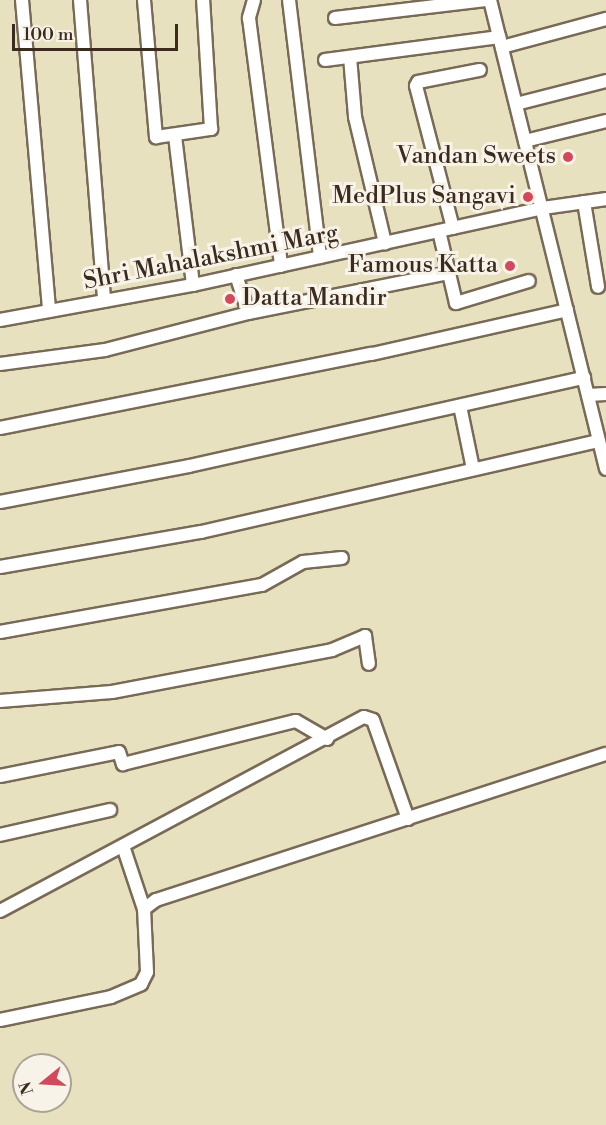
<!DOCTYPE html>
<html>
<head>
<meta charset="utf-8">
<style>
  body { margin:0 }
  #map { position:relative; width:606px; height:1125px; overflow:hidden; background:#e8e1bf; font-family:"Libre Bodoni",serif }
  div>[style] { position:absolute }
  .roads { filter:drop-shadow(2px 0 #786a56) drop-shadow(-2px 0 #786a56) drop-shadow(0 2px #786a56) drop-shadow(0 -2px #786a56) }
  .minor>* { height:12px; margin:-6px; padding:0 6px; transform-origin:6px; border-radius:6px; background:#fff }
  .dots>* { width:16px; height:16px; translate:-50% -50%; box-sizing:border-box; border:3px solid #f7f3e8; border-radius:50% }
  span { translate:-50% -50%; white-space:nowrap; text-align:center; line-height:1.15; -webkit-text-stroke:6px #f7f3e8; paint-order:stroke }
  .poi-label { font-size:24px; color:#3b2a1e }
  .right { translate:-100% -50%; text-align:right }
  .left { translate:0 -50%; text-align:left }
  .street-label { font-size:24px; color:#3b2a1e }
  .north { position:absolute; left:12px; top:1053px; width:60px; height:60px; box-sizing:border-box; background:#f7f3e8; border:2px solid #aca397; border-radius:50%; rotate:252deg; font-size:16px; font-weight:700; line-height:24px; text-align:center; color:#3b2a1e }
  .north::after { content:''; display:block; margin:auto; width:21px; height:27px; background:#d1495b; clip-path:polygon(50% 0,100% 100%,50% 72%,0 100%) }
  .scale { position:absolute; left:12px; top:24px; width:166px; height:27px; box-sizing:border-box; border:3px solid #3b2a1e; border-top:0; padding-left:8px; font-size:18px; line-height:21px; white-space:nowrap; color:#3b2a1e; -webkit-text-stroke:4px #f7f3e8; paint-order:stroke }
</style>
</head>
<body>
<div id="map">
  <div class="roads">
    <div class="minor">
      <div style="left:22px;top:0;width:312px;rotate:85deg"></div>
      <div style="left:80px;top:0;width:302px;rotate:85.4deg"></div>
      <div style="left:144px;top:0;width:138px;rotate:85deg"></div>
      <div style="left:156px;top:137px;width:56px;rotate:-8.3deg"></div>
      <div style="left:211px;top:129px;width:129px;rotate:-93.5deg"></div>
      <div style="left:254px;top:0;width:19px;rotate:106deg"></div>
      <div style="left:249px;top:18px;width:250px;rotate:82.6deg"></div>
      <div style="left:289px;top:0;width:259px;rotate:83.1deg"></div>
      <div style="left:490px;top:0;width:483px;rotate:76.1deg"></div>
      <div style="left:335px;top:18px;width:152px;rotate:-6.8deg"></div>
      <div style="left:502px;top:47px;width:108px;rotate:-15.1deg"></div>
      <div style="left:350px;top:57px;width:60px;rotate:85.2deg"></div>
      <div style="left:355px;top:117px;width:130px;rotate:76.6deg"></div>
      <div style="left:325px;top:60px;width:176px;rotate:-7.5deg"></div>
      <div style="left:516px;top:104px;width:93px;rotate:-14.3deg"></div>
      <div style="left:175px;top:136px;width:150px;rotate:83.1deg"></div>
      <div style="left:525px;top:141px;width:83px;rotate:-13.9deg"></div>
      <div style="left:584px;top:202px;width:86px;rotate:80.6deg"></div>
      <div style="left:453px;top:228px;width:147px;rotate:-104.6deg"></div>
      <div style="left:416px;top:86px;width:4px;rotate:-63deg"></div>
      <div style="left:418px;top:82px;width:63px;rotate:-11deg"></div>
      <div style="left:439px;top:231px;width:74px;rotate:76.7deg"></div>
      <div style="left:456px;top:303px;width:76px;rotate:-16.8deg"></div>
      <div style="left:236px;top:275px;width:40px;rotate:72deg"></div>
      <div style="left:0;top:320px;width:196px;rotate:-10.3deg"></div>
      <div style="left:193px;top:285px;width:358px;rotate:-12.4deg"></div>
      <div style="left:543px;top:208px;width:64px;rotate:-8.1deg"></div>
      <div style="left:0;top:364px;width:106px;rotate:-7.6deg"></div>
      <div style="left:105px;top:350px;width:148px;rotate:-14.5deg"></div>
      <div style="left:248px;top:313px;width:204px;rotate:-11.3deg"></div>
      <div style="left:588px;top:395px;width:18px;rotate:-3deg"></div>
      <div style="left:460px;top:406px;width:64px;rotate:78.3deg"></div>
      <div style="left:0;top:428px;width:379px;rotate:-11.3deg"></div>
      <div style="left:372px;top:354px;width:200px;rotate:-12.7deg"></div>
      <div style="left:0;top:502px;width:192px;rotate:-10.8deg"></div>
      <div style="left:189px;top:466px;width:405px;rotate:-12.6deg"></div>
      <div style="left:0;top:567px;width:204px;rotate:-9.9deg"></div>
      <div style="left:201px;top:532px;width:408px;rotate:-12.9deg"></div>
      <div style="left:0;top:632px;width:266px;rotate:-10.2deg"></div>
      <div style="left:262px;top:585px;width:47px;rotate:-29.3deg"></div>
      <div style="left:303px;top:562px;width:39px;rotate:-6deg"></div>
      <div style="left:0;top:701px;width:112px;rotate:-4.6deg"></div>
      <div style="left:112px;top:692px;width:224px;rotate:-10.8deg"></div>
      <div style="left:332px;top:650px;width:36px;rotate:-23deg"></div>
      <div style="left:365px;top:636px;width:28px;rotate:82deg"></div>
      <div style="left:0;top:776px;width:121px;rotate:-11.4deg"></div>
      <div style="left:119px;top:752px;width:13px;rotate:72deg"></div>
      <div style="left:123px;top:764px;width:178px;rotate:-14deg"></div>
      <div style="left:296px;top:721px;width:36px;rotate:30deg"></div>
      <div style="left:0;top:835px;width:113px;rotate:-12.8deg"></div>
      <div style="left:123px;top:846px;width:66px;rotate:71.6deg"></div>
      <div style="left:0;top:911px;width:412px;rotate:-28.1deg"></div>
      <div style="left:364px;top:717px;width:9px;rotate:18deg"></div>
      <div style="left:373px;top:720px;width:105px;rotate:70.5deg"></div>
      <div style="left:0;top:1020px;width:113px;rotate:-11.7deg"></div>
      <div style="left:111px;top:997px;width:33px;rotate:-23deg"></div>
      <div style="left:141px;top:984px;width:13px;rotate:-63deg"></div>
      <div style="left:147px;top:972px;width:63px;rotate:-92.7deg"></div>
      <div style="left:144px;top:909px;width:15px;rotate:-37deg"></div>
      <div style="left:156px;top:900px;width:473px;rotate:-18deg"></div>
    </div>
  </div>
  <div class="dots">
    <div style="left:568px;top:157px;background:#d1495b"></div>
    <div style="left:528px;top:197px;background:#d1495b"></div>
    <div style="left:510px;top:266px;background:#d1495b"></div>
    <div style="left:230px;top:299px;background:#d1495b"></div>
  </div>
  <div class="poi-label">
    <span class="right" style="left:556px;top:157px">Vandan Sweets</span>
    <span class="right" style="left:516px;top:197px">MedPlus Sangavi</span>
    <span class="right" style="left:498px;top:266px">Famous Katta</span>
    <span class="left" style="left:242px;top:299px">Datta Mandir</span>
  </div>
  <div class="street-label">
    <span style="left:211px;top:258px;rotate:-11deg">Shri Mahalakshmi Marg</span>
  </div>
  <div class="north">N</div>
  <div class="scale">100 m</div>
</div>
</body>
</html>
